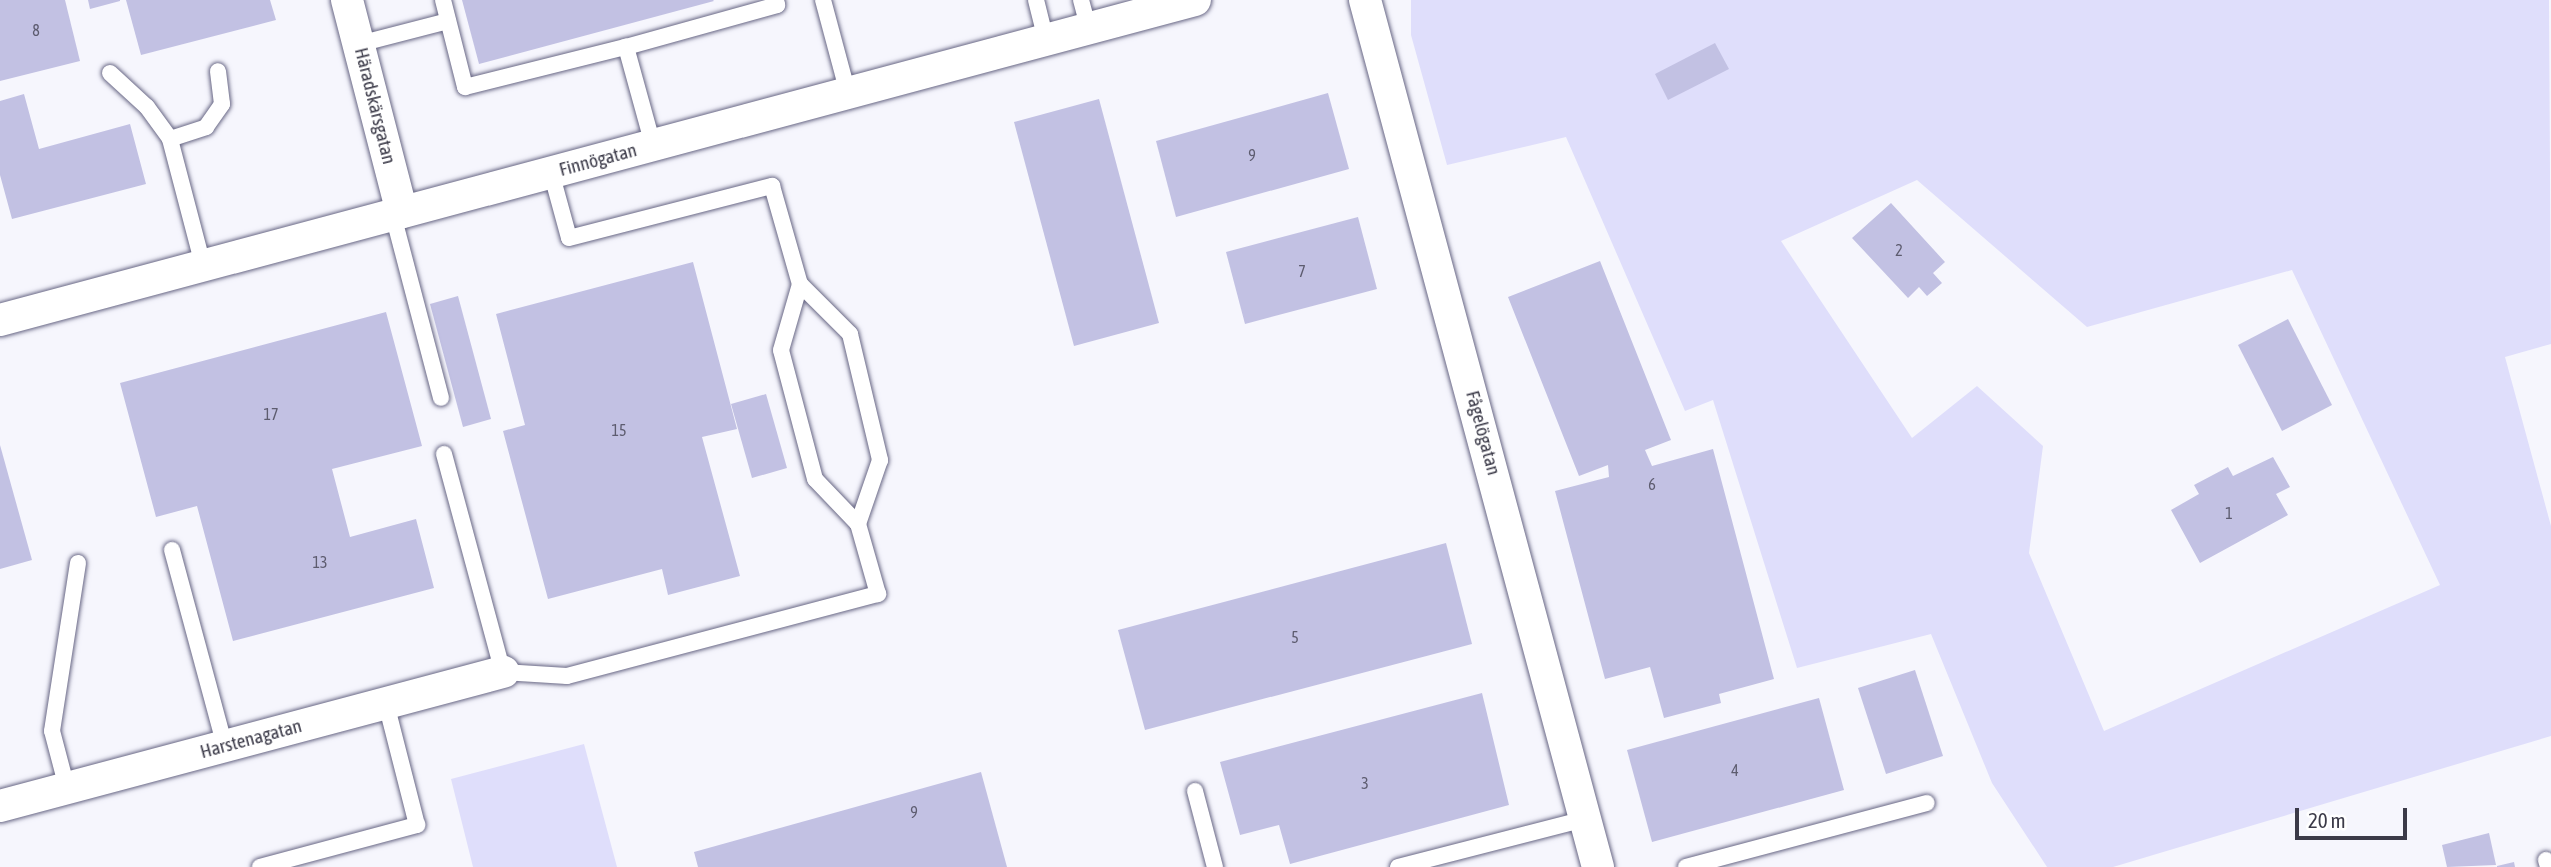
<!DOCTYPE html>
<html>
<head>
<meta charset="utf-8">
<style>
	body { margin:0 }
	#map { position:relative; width:2551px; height:867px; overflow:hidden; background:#f6f6fd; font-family:"Asap Condensed",sans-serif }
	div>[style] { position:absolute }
	.green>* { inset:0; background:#dfdefb }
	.building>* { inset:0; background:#c2c1e3 }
	.roads { filter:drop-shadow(0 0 2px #686785) drop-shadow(0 0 2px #686785) }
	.service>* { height:16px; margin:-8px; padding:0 8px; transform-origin:8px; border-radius:8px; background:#fff }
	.minor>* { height:32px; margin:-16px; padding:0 16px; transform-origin:16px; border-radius:16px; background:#fff }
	span { translate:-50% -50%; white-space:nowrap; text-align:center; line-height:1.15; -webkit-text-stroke:5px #fff; paint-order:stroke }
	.number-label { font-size:16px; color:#5d5c6f }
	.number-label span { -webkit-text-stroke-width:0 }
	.street-label { font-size:19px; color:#3b3a48 }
	.scale { position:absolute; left:2295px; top:808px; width:112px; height:32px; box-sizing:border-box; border:4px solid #3b3a48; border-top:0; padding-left:9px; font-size:21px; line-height:24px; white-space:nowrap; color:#3b3a48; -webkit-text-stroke:5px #fff; paint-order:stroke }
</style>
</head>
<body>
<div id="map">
	<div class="green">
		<div style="clip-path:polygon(evenodd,1411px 0,2549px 0,2551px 344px,2505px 357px,2551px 526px,2551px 736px,2113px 867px,2047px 867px,1992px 783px,1931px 634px,1797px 668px,1713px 400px,1685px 411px,1566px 137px,1447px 165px,1411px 35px,1411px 0,1917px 180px,2087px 327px,2292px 270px,2440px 585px,2104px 731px,2029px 553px,2043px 446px,1977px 386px,1912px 438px,1781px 241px,1917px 180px)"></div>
		<div style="clip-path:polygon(584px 744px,617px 867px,473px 867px,451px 779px)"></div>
	</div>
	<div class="building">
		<div style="clip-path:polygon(0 0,65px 0,80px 61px,0 81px)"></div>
		<div style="clip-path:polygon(88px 0,120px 0,120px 1px,90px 9px)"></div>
		<div style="clip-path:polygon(126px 0,270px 0,276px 20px,141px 55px)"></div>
		<div style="clip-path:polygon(462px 0,713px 0,714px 1px,479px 64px)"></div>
		<div style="clip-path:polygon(1715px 43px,1729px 69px,1668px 100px,1655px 74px)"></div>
		<div style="clip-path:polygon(1328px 93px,1349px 169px,1176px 217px,1156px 141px)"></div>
		<div style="clip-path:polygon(24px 94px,39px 149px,130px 124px,146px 184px,12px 219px,0 175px,0 101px)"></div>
		<div style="clip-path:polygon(1099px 99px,1159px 323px,1074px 346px,1014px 122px)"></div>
		<div style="clip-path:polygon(1891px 203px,1945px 262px,1933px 273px,1942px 283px,1927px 296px,1919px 287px,1908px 298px,1852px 238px)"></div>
		<div style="clip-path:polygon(1358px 217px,1377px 289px,1245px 324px,1226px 252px)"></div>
		<div style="clip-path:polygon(1600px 261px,1671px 440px,1645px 450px,1652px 466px,1713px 449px,1774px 679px,1719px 694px,1721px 703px,1664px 718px,1650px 667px,1605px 679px,1555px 491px,1609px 477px,1608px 465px,1579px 476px,1508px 297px)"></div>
		<div style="clip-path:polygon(693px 262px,737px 429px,702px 437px,740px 576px,668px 595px,662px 569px,548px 599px,503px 431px,525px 425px,496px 314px)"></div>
		<div style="clip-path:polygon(458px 296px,491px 419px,463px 427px,430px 304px)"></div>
		<div style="clip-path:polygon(386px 312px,422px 446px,332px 469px,350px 537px,416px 519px,434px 588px,233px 641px,197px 506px,156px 517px,120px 383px)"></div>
		<div style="clip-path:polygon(2288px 319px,2332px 405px,2282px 431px,2238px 345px)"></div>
		<div style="clip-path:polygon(766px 394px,787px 468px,752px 478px,731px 404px)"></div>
		<div style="clip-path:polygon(0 445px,32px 560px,0 569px)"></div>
		<div style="clip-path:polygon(2273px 457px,2290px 487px,2276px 494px,2288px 515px,2200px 563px,2171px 510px,2199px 494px,2194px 485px,2228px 467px,2233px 476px)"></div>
		<div style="clip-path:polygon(1446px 543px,1472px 644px,1145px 730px,1118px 630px)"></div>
		<div style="clip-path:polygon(1915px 670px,1943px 756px,1886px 774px,1858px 688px)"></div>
		<div style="clip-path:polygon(1482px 693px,1509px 805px,1290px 864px,1279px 825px,1240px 835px,1220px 762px)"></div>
		<div style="clip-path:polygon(1819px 698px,1844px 790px,1652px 842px,1627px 750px)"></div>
		<div style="clip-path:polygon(981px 772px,1007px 867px,698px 867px,694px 852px)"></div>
		<div style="clip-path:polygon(2489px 833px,2496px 865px,2447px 867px,2442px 845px)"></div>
		<div style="clip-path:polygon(2514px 862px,2515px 867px,2497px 867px,2497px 866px)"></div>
	</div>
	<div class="roads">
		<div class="service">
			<div style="left:443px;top:0;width:90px;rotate:75.8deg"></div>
			<div style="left:465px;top:87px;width:166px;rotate:-14deg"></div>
			<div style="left:823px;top:0;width:96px;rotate:75deg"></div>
			<div style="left:1036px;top:0;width:41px;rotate:76deg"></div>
			<div style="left:1081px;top:0;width:30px;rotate:75deg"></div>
			<div style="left:359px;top:44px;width:92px;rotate:-14.5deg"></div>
			<div style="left:110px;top:73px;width:50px;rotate:42.6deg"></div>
			<div style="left:147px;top:107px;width:39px;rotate:54deg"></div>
			<div style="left:653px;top:145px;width:102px;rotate:-105.4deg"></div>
			<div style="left:626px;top:47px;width:157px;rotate:-15.5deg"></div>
			<div style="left:777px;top:5px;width:5px;rotate:-101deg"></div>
			<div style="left:551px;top:172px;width:68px;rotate:74.7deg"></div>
			<div style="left:569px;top:238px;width:210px;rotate:-14.4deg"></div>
			<div style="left:772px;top:186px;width:102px;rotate:74.1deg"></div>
			<div style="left:800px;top:284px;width:71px;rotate:45deg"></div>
			<div style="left:850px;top:334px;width:130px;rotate:76.6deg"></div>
			<div style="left:880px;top:460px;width:68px;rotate:109deg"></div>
			<div style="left:858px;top:524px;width:62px;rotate:-133.7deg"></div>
			<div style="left:815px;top:479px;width:133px;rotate:-104.8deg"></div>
			<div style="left:781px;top:350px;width:69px;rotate:-73.9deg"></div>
			<div style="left:393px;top:215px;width:189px;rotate:75.3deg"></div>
			<div style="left:203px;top:265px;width:130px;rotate:-104.7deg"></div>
			<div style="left:170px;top:139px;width:38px;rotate:-18deg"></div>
			<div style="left:206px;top:127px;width:28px;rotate:-55deg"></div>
			<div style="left:222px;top:104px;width:33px;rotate:-97deg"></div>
			<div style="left:444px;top:454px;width:226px;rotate:74.9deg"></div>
			<div style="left:503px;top:672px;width:64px;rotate:3.6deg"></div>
			<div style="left:567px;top:676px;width:322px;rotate:-14.8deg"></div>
			<div style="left:878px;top:594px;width:73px;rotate:-105.9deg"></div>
			<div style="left:172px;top:550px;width:203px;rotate:74.9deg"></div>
			<div style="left:67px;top:788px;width:59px;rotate:-104.7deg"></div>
			<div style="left:52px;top:731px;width:170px;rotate:-81.2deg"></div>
			<div style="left:1195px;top:791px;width:79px;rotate:75.3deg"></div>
			<div style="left:2546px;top:860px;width:7px;rotate:74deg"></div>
			<div style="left:260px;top:867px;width:163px;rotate:-15deg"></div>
			<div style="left:417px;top:825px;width:126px;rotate:-104.3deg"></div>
			<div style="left:1398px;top:867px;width:193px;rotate:-14.4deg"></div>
			<div style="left:1686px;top:867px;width:249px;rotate:-14.9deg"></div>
		</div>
		<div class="minor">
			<div style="left:347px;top:0;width:219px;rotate:75.5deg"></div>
			<div style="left:1365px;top:0;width:898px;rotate:74.96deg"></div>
			<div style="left:0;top:320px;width:1237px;rotate:-14.99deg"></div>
			<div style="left:0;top:806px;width:521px;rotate:-14.92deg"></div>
		</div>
	</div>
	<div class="number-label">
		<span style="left:36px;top:30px">8</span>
		<span style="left:1252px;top:155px">9</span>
		<span style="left:1899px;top:250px">2</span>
		<span style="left:1302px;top:271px">7</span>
		<span style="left:271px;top:414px">17</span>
		<span style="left:619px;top:430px">15</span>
		<span style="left:1652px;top:484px">6</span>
		<span style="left:2229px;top:513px">1</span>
		<span style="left:320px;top:562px">13</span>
		<span style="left:1295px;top:637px">5</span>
		<span style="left:1735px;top:770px">4</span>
		<span style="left:1365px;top:783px">3</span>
		<span style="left:914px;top:812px">9</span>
	</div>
	<div class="street-label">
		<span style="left:375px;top:106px;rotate:76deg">Häradskärsgatan</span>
		<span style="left:598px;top:160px;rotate:-15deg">Finnögatan</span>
		<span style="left:1483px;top:433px;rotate:75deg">Fågelögatan</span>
		<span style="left:251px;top:739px;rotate:-15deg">Harstenagatan</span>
	</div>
	<div class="scale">20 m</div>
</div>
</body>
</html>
